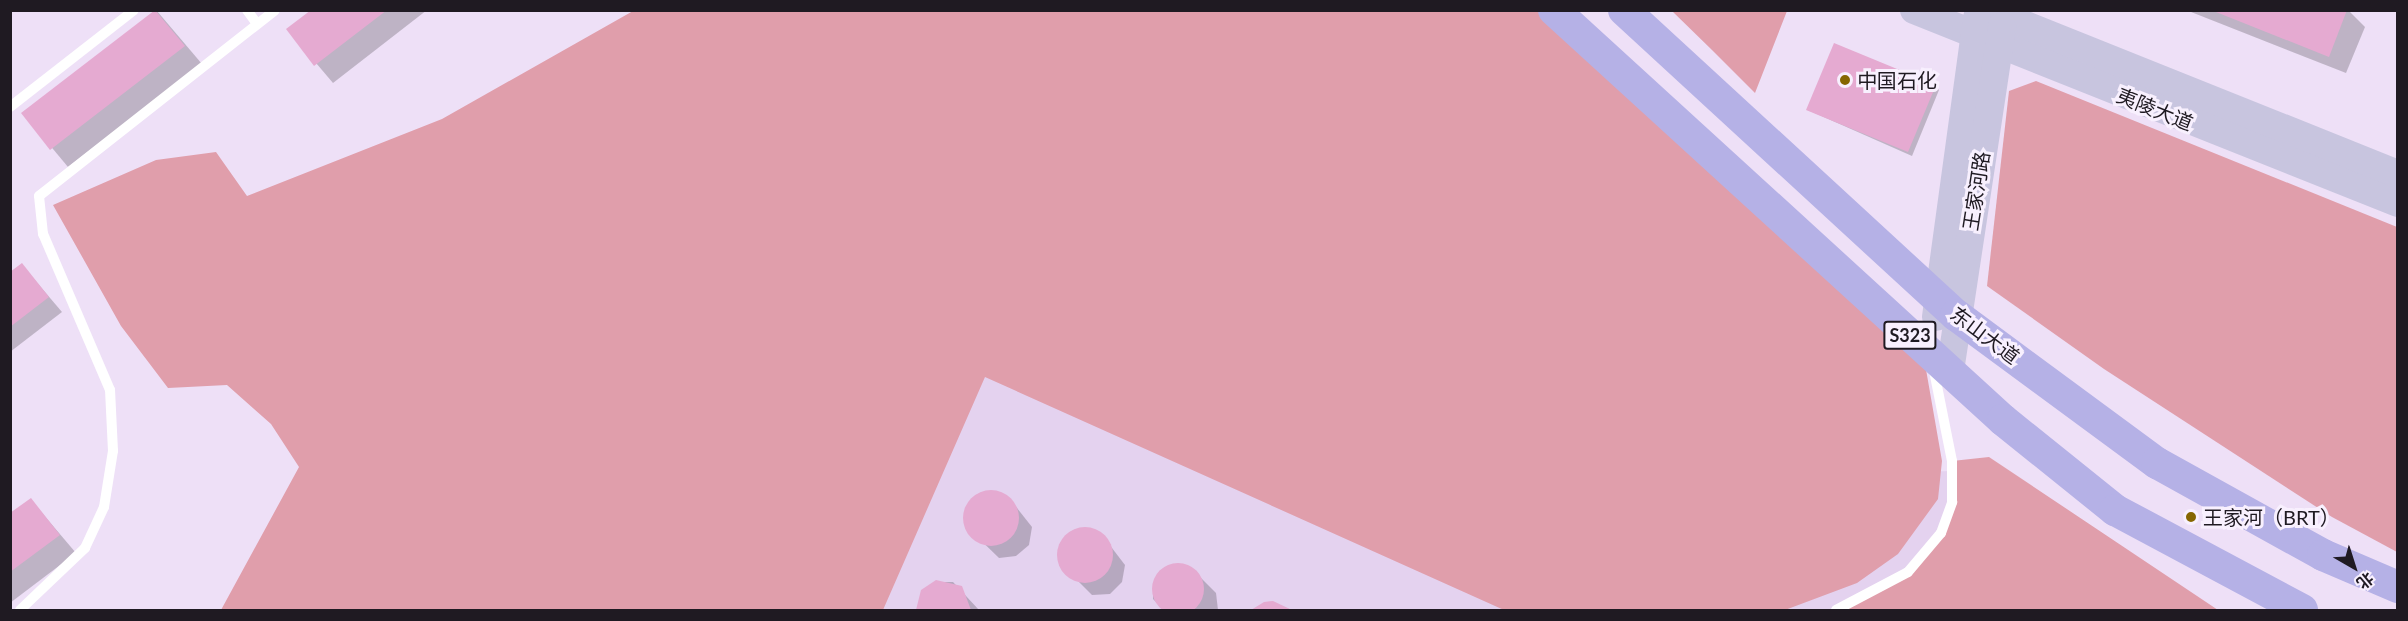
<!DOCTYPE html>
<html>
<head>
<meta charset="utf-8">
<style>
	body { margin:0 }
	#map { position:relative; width:2408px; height:621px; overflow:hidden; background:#eee0f7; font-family:Lato,"Noto Sans SC",sans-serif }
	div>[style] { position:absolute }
	.built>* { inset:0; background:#e4d2ef }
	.green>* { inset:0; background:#e09eab }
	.shadow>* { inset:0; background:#0003 }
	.building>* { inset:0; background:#e5aad1 }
	.round { border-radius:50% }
	.lane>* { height:10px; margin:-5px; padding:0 5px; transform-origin:5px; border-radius:5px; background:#fff }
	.secondary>* { height:28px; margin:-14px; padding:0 14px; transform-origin:14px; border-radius:14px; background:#c8c5df }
	.primary>* { height:32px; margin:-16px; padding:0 16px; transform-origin:16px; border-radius:16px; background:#b5b1e6 }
	.dots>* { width:16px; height:16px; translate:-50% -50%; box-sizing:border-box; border:3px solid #f8f0fe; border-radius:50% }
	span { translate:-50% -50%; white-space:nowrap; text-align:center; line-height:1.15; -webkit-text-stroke:6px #f8f0fe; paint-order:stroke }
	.shield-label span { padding:2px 4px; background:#f8f0fe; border:2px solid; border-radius:4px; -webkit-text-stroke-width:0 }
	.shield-label { font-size:18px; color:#1f1a22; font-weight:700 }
	.poi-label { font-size:20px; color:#1f1a22 }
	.left { translate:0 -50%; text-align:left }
	.street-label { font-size:20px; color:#1f1a22 }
	.frame { position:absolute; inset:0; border:12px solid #1f1a22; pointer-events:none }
	.north { position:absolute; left:2324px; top:537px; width:60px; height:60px; -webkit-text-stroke:4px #f8f0fe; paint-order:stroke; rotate:141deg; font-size:16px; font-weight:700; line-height:24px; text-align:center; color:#1f1a22 }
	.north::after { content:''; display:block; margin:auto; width:21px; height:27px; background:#1f1a22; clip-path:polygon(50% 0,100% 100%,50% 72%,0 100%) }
</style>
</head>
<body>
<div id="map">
	<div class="built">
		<div style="clip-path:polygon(840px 328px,1777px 477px,2007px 469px,1986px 610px,710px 610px)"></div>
	</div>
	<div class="green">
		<div style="clip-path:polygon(633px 11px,1541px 11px,1924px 358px,1942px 461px,1938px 499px,1898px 554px,1857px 583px,1785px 610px,1504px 610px,985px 377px,883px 610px,221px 610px,299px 467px,271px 424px,227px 385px,168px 388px,121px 326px,53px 205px,156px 160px,216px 152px,247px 196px,442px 119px)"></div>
		<div style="clip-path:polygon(1672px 11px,1787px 11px,1755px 93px,1712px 50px)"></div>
		<div style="clip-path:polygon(2036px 81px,2397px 227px,2397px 552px,2332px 517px,2104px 369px,1987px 286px,2009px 91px)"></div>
		<div style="clip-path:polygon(1989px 457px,2218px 610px,1836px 610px,1908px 572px,1941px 532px,1952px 502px,1952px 461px)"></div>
	</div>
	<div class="shadow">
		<div style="clip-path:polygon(313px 10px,427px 10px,333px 83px,288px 30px)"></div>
		<div style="clip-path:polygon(2186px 10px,2348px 10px,2365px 27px,2346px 73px)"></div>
		<div style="clip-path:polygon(157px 11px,202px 64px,68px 167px,23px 113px)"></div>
		<div style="clip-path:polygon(1935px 86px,1939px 90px,1912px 156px,1808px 110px)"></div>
		<div style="clip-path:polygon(22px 265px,62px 312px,10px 352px,10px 274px)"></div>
		<div style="clip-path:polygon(984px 492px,1009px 498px,1032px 527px,1029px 545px,1016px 556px,999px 558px,966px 526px,971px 501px)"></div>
		<div style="clip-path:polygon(31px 500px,76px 553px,10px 603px,10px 515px)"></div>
		<div style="clip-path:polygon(1078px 530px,1102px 535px,1125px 565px,1122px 582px,1110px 594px,1092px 595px,1060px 563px,1060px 547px)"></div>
		<div style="clip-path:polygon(1171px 566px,1188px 567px,1201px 578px,1216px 593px,1218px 610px,1164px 610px,1153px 599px,1153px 583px)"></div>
		<div style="clip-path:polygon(936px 582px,953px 582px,979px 610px,919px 610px,923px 591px)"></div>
		<div style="clip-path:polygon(1264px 603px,1289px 609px,1291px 610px,1254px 610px)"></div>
	</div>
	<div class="building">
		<div style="clip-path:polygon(155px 10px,185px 46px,50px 150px,21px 113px)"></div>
		<div style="clip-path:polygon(311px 10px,387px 10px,314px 66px,286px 29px)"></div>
		<div style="clip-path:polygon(2211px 10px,2347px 10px,2329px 57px)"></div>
		<div style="clip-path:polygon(1834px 43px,1936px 85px,1908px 152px,1806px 110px)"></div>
		<div style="clip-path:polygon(22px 263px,49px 297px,10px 327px,10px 272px)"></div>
		<div class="round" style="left:963px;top:490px;width:56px;height:56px"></div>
		<div style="clip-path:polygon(31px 498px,60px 535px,10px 572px,10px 513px)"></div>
		<div class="round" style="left:1057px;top:527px;width:56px;height:56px"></div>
		<div class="round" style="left:1152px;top:563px;width:52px;height:52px"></div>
		<div style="clip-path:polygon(936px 580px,962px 586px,971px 610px,916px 610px,921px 590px)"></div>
		<div style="clip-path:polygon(1273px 601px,1292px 610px,1251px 610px,1264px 602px)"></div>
	</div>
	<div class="lane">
		<div style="left:247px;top:10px;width:17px;rotate:54deg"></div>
		<div style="left:10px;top:107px;width:157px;rotate:-38deg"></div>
		<div style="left:20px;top:610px;width:90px;rotate:-43.6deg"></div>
		<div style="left:85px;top:548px;width:45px;rotate:-65.1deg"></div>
		<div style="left:104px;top:507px;width:57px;rotate:-80.9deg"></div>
		<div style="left:113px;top:451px;width:61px;rotate:-92.8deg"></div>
		<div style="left:110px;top:390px;width:170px;rotate:-113.2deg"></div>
		<div style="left:43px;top:234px;width:38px;rotate:-96deg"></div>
		<div style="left:39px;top:196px;width:300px;rotate:-38.2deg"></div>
		<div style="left:1836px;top:610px;width:81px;rotate:-27.8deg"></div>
		<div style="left:1908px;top:572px;width:51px;rotate:-49.8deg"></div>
		<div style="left:1941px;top:533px;width:33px;rotate:-70deg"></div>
		<div style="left:1952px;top:502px;width:41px;rotate:-90deg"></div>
		<div style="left:1952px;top:461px;width:97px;rotate:-101.3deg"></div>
	</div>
	<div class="secondary">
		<div style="left:1914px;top:10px;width:521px;rotate:21.74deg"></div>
		<div style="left:1988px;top:10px;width:442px;rotate:21.8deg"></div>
		<div style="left:1936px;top:317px;width:302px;rotate:-82.2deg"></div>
		<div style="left:1950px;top:371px;width:349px;rotate:-81.4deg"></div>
	</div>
	<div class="primary">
		<div style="left:1554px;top:10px;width:608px;rotate:42.4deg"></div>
		<div style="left:2003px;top:420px;width:144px;rotate:38.8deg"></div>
		<div style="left:2115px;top:510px;width:212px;rotate:28.1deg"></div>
		<div style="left:1624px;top:10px;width:451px;rotate:42.6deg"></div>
		<div style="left:1956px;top:315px;width:250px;rotate:36.4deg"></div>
		<div style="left:2157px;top:463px;width:190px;rotate:29deg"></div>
		<div style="left:2323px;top:555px;width:82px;rotate:23.1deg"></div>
	</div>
	<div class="dots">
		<div style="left:1845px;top:80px;background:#866601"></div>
		<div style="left:2191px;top:517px;background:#866601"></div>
	</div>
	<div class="shield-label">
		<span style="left:1910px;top:335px">S323</span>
	</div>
	<div class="poi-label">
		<span class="left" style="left:1857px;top:80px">中国石化</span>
		<span class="left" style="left:2203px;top:517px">王家河（BRT）</span>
	</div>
	<div class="street-label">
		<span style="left:2155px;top:109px;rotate:22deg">夷陵大道</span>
		<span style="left:1976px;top:191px;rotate:-81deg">王家河路</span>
		<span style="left:1985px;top:335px;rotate:37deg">东山大道</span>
	</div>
	<div class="frame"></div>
	<div class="north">北</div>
</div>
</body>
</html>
